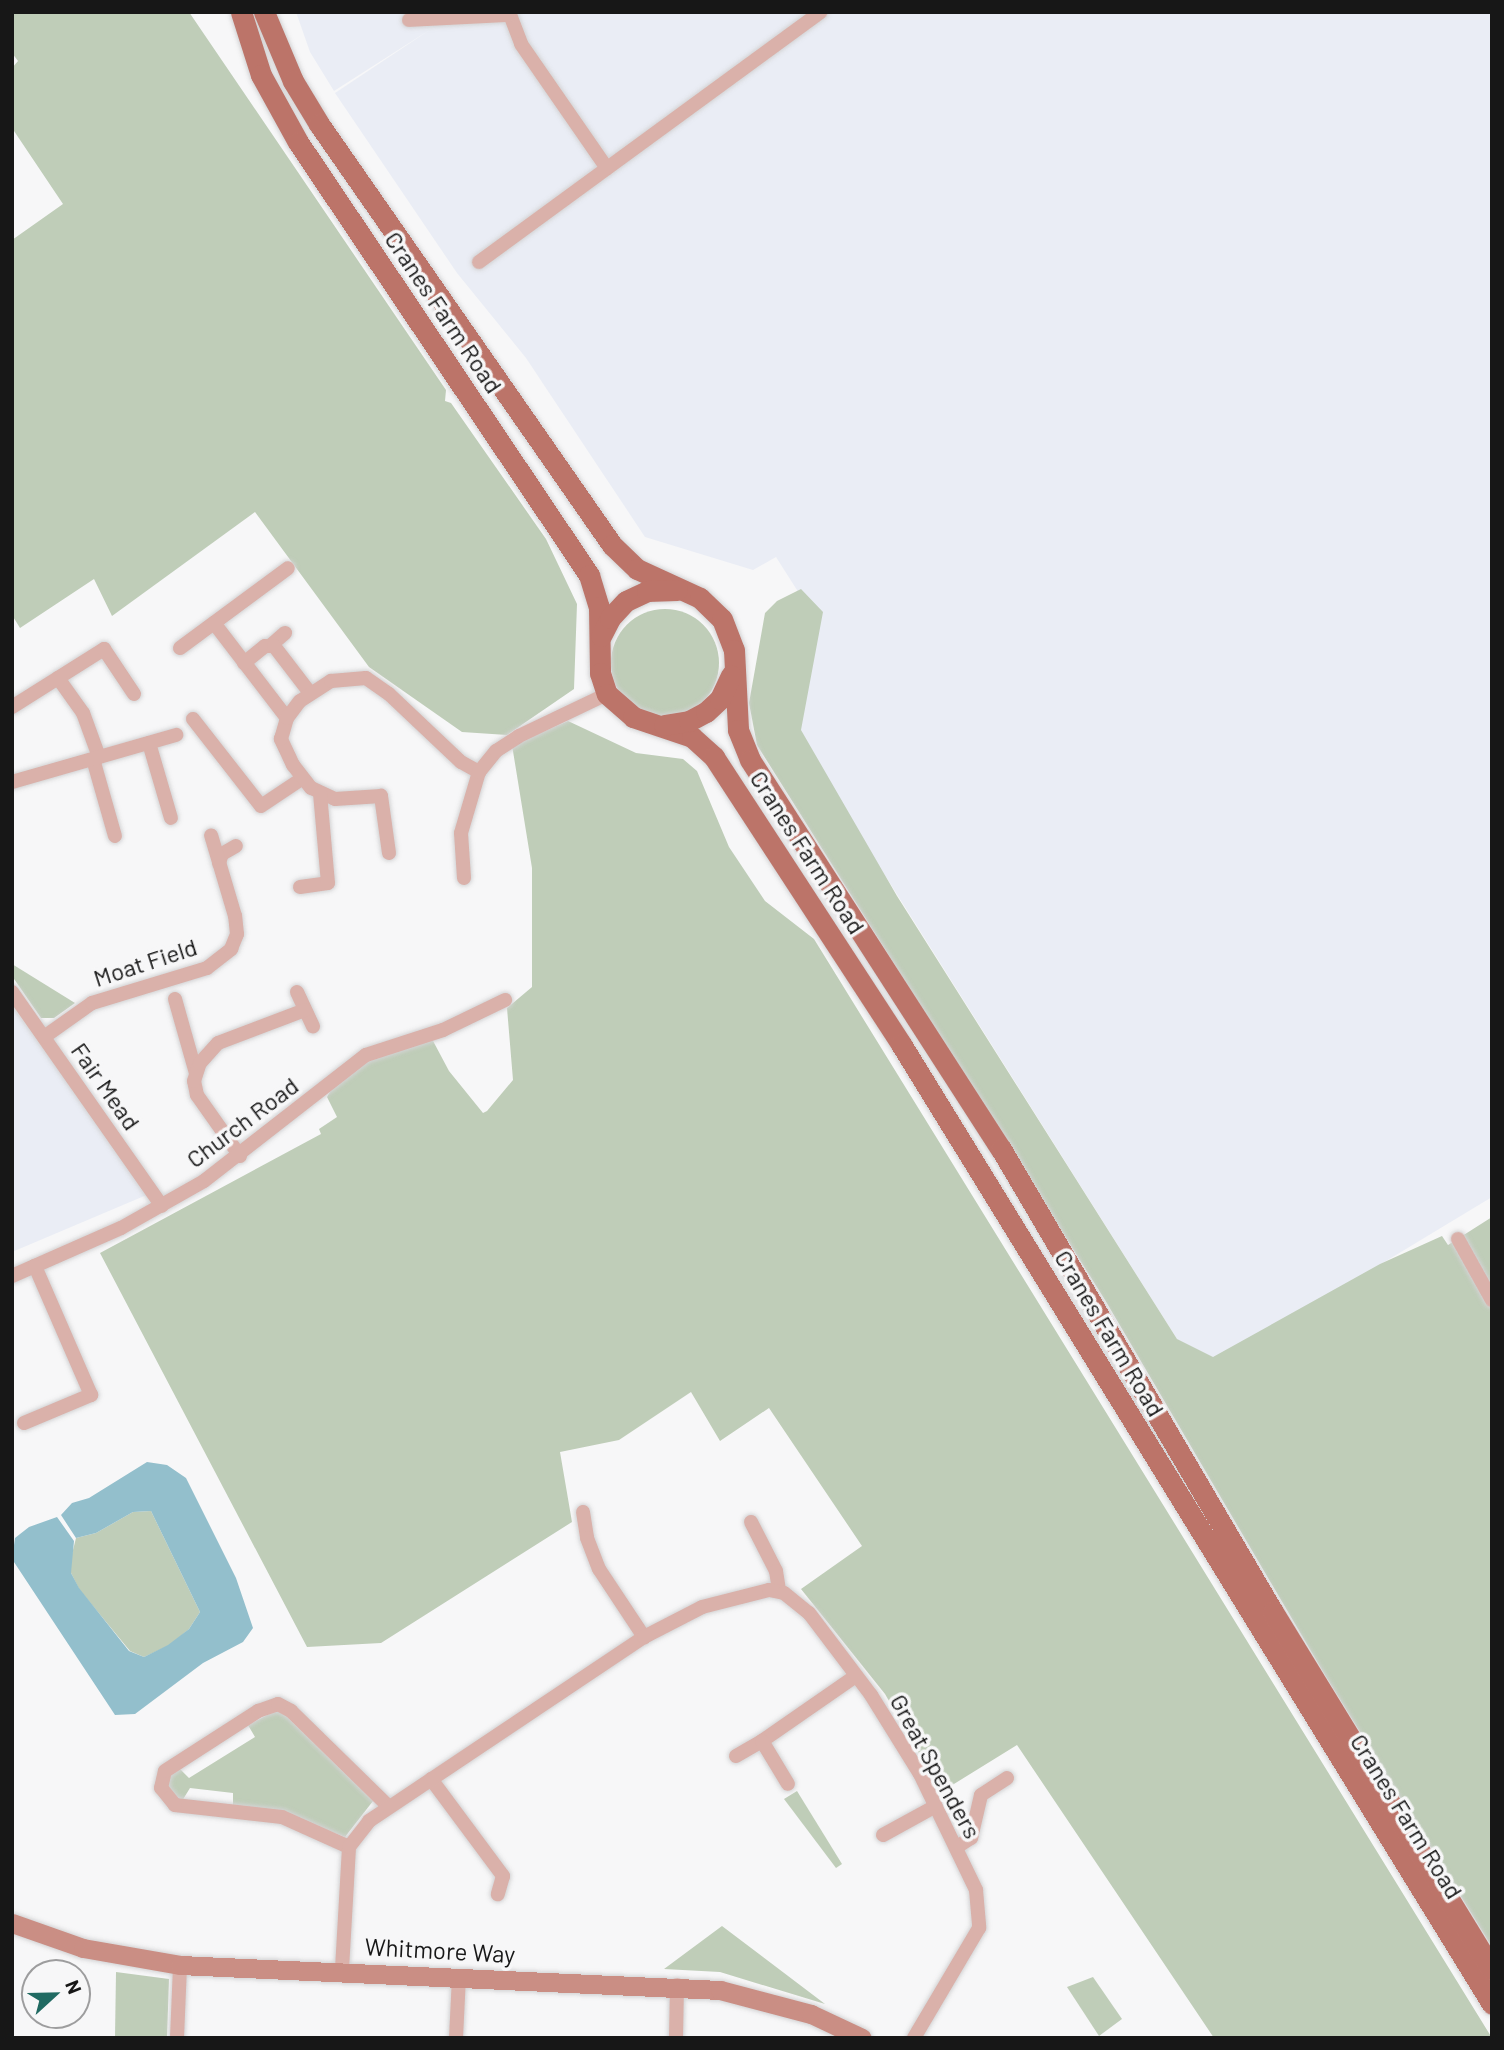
<!DOCTYPE html>
<html>
<head>
<meta charset="utf-8">
<style>
	body { margin:0 }
	#map { position:relative; width:1504px; height:2050px; overflow:hidden; background:#f7f7f8; font-family:Barlow,sans-serif }
	div>[style] { position:absolute }
	.built>* { inset:0; background:#eaedf5 }
	.green>* { inset:0; background:#bfcdb8 }
	.round { border-radius:50% }
	.water>* { inset:0; background:#93bfcc }
	.roads { filter:drop-shadow(0 0 2px #d3d3d4) drop-shadow(0 0 2px #d3d3d4) }
	.street>* { height:14px; margin:-7px; padding:0 7px; transform-origin:7px; border-radius:7px; background:#dab1aa }
	.secondary>* { height:19px; margin:-9.5px; padding:0 9.5px; transform-origin:9.5px; border-radius:9.5px; background:#ca8e84 }
	.primary>* { height:21px; margin:-10.5px; padding:0 10.5px; transform-origin:10.5px; border-radius:10.5px; background:#bc7469 }
	span { translate:-50% -50%; white-space:nowrap; text-align:center; line-height:1.15; -webkit-text-stroke:7px #f7f7f8; paint-order:stroke }
	.street-label { font-size:24px; color:#171717 }
	.frame { position:absolute; inset:0; border:14px solid #171717; pointer-events:none }
	.north { position:absolute; left:21px; top:1959px; width:70px; height:70px; box-sizing:border-box; background:#f7f7f8; border:2px solid #9d9d9e; border-radius:50%; rotate:68deg; font-size:19px; font-weight:700; line-height:28px; text-align:center; color:#171717 }
	.north::after { content:''; display:block; margin:auto; width:24px; height:32px; background:#206a62; clip-path:polygon(50% 0,100% 100%,50% 72%,0 100%) }
</style>
</head>
<body>
<div id="map">
	<div class="built">
		<div style="clip-path:polygon(296px 12px,1492px 12px,1492px 1197px,1199px 1374px,791px 726px,816px 620px,776px 557px,753px 570px,645px 537px,526px 358px,457px 273px,335px 93px,431px 29px,334px 91px,310px 52px)"></div>
		<div style="clip-path:polygon(12px 1006px,149px 1194px,12px 1252px)"></div>
	</div>
	<div class="green">
		<div style="clip-path:polygon(12px 12px,189px 12px,446px 390px,445px 401px,451px 403px,546px 539px,577px 604px,574px 689px,507px 735px,462px 732px,369px 667px,255px 512px,112px 616px,94px 579px,20px 628px,12px 615px,12px 240px,63px 204px,12px 128px,12px 68px,18px 61px,12px 53px)"></div>
		<div style="clip-path:polygon(801px 589px,823px 612px,801px 730px,897px 896px,1177px 1339px,1213px 1357px,1380px 1264px,1442px 1236px,1448px 1245px,1492px 1217px,1492px 1947px,1325px 1675px,1105px 1300px,757px 745px,749px 703px,765px 613px,777px 601px)"></div>
		<div class="round" style="left:611px;top:609px;width:108px;height:108px"></div>
		<div style="clip-path:polygon(568px 721px,636px 753px,683px 759px,697px 771px,729px 847px,765px 901px,814px 939px,1492px 2038px,1214px 2038px,1017px 1745px,941px 1792px,885px 1694px,801px 1589px,862px 1546px,769px 1408px,720px 1441px,691px 1392px,619px 1440px,560px 1452px,572px 1522px,381px 1643px,307px 1647px,100px 1253px,321px 1134px,319px 1129px,337px 1117px,327px 1097px,332px 1088px,361px 1064px,432px 1039px,449px 1071px,483px 1113px,487px 1111px,513px 1080px,507px 1008px,532px 987px,532px 868px,512px 745px)"></div>
		<div style="clip-path:polygon(12px 964px,75px 1003px,54px 1018px,41px 1018px,12px 976px)"></div>
		<div style="clip-path:polygon(151px 1511px,200px 1612px,189px 1629px,170px 1645px,144px 1657px,130px 1651px,79px 1589px,71px 1573px,71px 1558px,76px 1538px,96px 1533px,133px 1512px)"></div>
		<div style="clip-path:polygon(275px 1711px,282px 1712px,373px 1801px,345px 1837px,281px 1812px,233px 1806px,233px 1793px,190px 1788px,182px 1801px,166px 1788px,168px 1775px,180px 1769px,189px 1778px,255px 1737px,248px 1725px)"></div>
		<div style="clip-path:polygon(797px 1791px,842px 1864px,836px 1868px,784px 1799px)"></div>
		<div style="clip-path:polygon(722px 1926px,825px 2004px,720px 1972px,664px 1969px)"></div>
		<div style="clip-path:polygon(116px 1972px,169px 1979px,167px 2038px,115px 2038px)"></div>
		<div style="clip-path:polygon(1093px 1977px,1122px 2019px,1099px 2036px,1067px 1987px)"></div>
	</div>
	<div class="water">
		<div style="clip-path:polygon(147px 1462px,167px 1465px,186px 1478px,236px 1578px,253px 1628px,243px 1642px,203px 1663px,135px 1714px,115px 1715px,12px 1559px,15px 1538px,29px 1527px,57px 1517px,74px 1541px,71px 1573px,79px 1588px,129px 1651px,144px 1657px,168px 1645px,189px 1629px,200px 1612px,151px 1511px,133px 1512px,96px 1533px,76px 1538px,61px 1515px,72px 1503px,89px 1498px)"></div>
	</div>
	<div class="roads">
		<div class="street">
			<div style="left:509px;top:12px;width:34px;rotate:69deg"></div>
			<div style="left:521px;top:44px;width:151px;rotate:55.3deg"></div>
			<div style="left:409px;top:20px;width:100px;rotate:-2.9deg"></div>
			<div style="left:479px;top:262px;width:423px;rotate:-36.2deg"></div>
			<div style="left:214px;top:623px;width:120px;rotate:52.5deg"></div>
			<div style="left:270px;top:646px;width:20px;rotate:-41deg"></div>
			<div style="left:180px;top:648px;width:134px;rotate:-36.5deg"></div>
			<div style="left:244px;top:663px;width:27px;rotate:-39deg"></div>
			<div style="left:265px;top:646px;width:9px"></div>
			<div style="left:274px;top:646px;width:59px;rotate:52.5deg"></div>
			<div style="left:58px;top:678px;width:43px;rotate:54.5deg"></div>
			<div style="left:83px;top:713px;width:47px;rotate:70deg"></div>
			<div style="left:12px;top:707px;width:109px;rotate:-32.2deg"></div>
			<div style="left:104px;top:649px;width:54px;rotate:56.3deg"></div>
			<div style="left:193px;top:719px;width:110px;rotate:52deg"></div>
			<div style="left:261px;top:806px;width:50px;rotate:-33.7deg"></div>
			<div style="left:149px;top:743px;width:78px;rotate:73.7deg"></div>
			<div style="left:93px;top:759px;width:80px;rotate:74.1deg"></div>
			<div style="left:12px;top:782px;width:171px;rotate:-16deg"></div>
			<div style="left:389px;top:853px;width:58px;rotate:-98deg"></div>
			<div style="left:381px;top:796px;width:46px;rotate:176.3deg"></div>
			<div style="left:335px;top:799px;width:26px;rotate:-155deg"></div>
			<div style="left:311px;top:788px;width:29px;rotate:-128deg"></div>
			<div style="left:293px;top:765px;width:29px;rotate:-115deg"></div>
			<div style="left:281px;top:739px;width:22px;rotate:-74deg"></div>
			<div style="left:287px;top:718px;width:21px;rotate:-53deg"></div>
			<div style="left:300px;top:701px;width:37px;rotate:-33deg"></div>
			<div style="left:331px;top:681px;width:35px;rotate:-5deg"></div>
			<div style="left:366px;top:678px;width:28px;rotate:35deg"></div>
			<div style="left:389px;top:694px;width:99px;rotate:43.4deg"></div>
			<div style="left:461px;top:762px;width:21px;rotate:29deg"></div>
			<div style="left:219px;top:863px;width:9px;rotate:-72deg"></div>
			<div style="left:222px;top:854px;width:16px;rotate:-30deg"></div>
			<div style="left:464px;top:878px;width:45px;rotate:-93.8deg"></div>
			<div style="left:461px;top:833px;width:64px;rotate:-73.6deg"></div>
			<div style="left:479px;top:772px;width:27px;rotate:-51deg"></div>
			<div style="left:496px;top:751px;width:27px;rotate:-33deg"></div>
			<div style="left:519px;top:736px;width:98px;rotate:-25.5deg"></div>
			<div style="left:300px;top:887px;width:28px;rotate:-8deg"></div>
			<div style="left:328px;top:883px;width:90px;rotate:-95.1deg"></div>
			<div style="left:12px;top:992px;width:261px;rotate:55deg"></div>
			<div style="left:297px;top:992px;width:38px;rotate:65deg"></div>
			<div style="left:175px;top:999px;width:77px;rotate:74.2deg"></div>
			<div style="left:44px;top:1037px;width:59px;rotate:-35.3deg"></div>
			<div style="left:92px;top:1003px;width:120px;rotate:-16.9deg"></div>
			<div style="left:207px;top:968px;width:31px;rotate:-38deg"></div>
			<div style="left:231px;top:949px;width:16px;rotate:-68deg"></div>
			<div style="left:237px;top:934px;width:18px;rotate:-96deg"></div>
			<div style="left:235px;top:916px;width:84px;rotate:-106.5deg"></div>
			<div style="left:240px;top:1156px;width:75px;rotate:-125.2deg"></div>
			<div style="left:197px;top:1095px;width:14px;rotate:-102deg"></div>
			<div style="left:194px;top:1081px;width:19px;rotate:-72deg"></div>
			<div style="left:200px;top:1063px;width:27px;rotate:-48deg"></div>
			<div style="left:218px;top:1043px;width:93px;rotate:-20.8deg"></div>
			<div style="left:1458px;top:1239px;width:70px;rotate:60.9deg"></div>
			<div style="left:12px;top:1276px;width:119px;rotate:-23.8deg"></div>
			<div style="left:121px;top:1228px;width:95px;rotate:-29.5deg"></div>
			<div style="left:204px;top:1181px;width:205px;rotate:-37.9deg"></div>
			<div style="left:366px;top:1055px;width:81px;rotate:-18deg"></div>
			<div style="left:443px;top:1030px;width:69px;rotate:-25.8deg"></div>
			<div style="left:24px;top:1423px;width:73px;rotate:-22.7deg"></div>
			<div style="left:91px;top:1395px;width:141px;rotate:-113.5deg"></div>
			<div style="left:583px;top:1512px;width:26px;rotate:81deg"></div>
			<div style="left:587px;top:1538px;width:33px;rotate:69deg"></div>
			<div style="left:599px;top:1569px;width:82px;rotate:56.5deg"></div>
			<div style="left:751px;top:1522px;width:55px;rotate:63deg"></div>
			<div style="left:776px;top:1571px;width:20px;rotate:81deg"></div>
			<div style="left:762px;top:1741px;width:114px;rotate:-34.7deg"></div>
			<div style="left:736px;top:1756px;width:30px;rotate:-30deg"></div>
			<div style="left:762px;top:1741px;width:50px;rotate:58.8deg"></div>
			<div style="left:431px;top:1779px;width:121px;rotate:53.4deg"></div>
			<div style="left:503px;top:1876px;width:19px;rotate:106deg"></div>
			<div style="left:883px;top:1835px;width:60px;rotate:-28.7deg"></div>
			<div style="left:349px;top:1847px;width:73px;rotate:-155.9deg"></div>
			<div style="left:282px;top:1817px;width:108px;rotate:-173.6deg"></div>
			<div style="left:175px;top:1805px;width:22px;rotate:-129deg"></div>
			<div style="left:161px;top:1788px;width:17px;rotate:-77deg"></div>
			<div style="left:165px;top:1771px;width:111px;rotate:-32.8deg"></div>
			<div style="left:258px;top:1711px;width:21px;rotate:-19deg"></div>
			<div style="left:278px;top:1704px;width:15px;rotate:28deg"></div>
			<div style="left:291px;top:1711px;width:137px;rotate:44.4deg"></div>
			<div style="left:957px;top:1847px;width:17px;rotate:-33deg"></div>
			<div style="left:971px;top:1838px;width:44px;rotate:-76.9deg"></div>
			<div style="left:981px;top:1795px;width:31px;rotate:-33deg"></div>
			<div style="left:342px;top:1969px;width:122px;rotate:-86.7deg"></div>
			<div style="left:349px;top:1847px;width:33px;rotate:-52deg"></div>
			<div style="left:369px;top:1821px;width:331px;rotate:-33.8deg"></div>
			<div style="left:644px;top:1637px;width:65px;rotate:-27.3deg"></div>
			<div style="left:702px;top:1607px;width:69px;rotate:-14.2deg"></div>
			<div style="left:769px;top:1590px;width:15px;rotate:11deg"></div>
			<div style="left:784px;top:1593px;width:32px;rotate:39deg"></div>
			<div style="left:809px;top:1613px;width:103px;rotate:52.9deg"></div>
			<div style="left:871px;top:1695px;width:93px;rotate:58.2deg"></div>
			<div style="left:920px;top:1774px;width:129px;rotate:64.2deg"></div>
			<div style="left:976px;top:1890px;width:38px;rotate:85deg"></div>
			<div style="left:979px;top:1928px;width:128px;rotate:120.6deg"></div>
			<div style="left:177px;top:2038px;width:73px;rotate:-87.6deg"></div>
			<div style="left:456px;top:2038px;width:62px;rotate:-87.2deg"></div>
			<div style="left:676px;top:2038px;width:53px;rotate:-88.9deg"></div>
		</div>
		<div class="secondary">
			<div style="left:12px;top:1923px;width:75px;rotate:19.4deg"></div>
			<div style="left:83px;top:1948px;width:98px;rotate:9.9deg"></div>
			<div style="left:180px;top:1965px;width:541px;rotate:2.65deg"></div>
			<div style="left:720px;top:1990px;width:94px;rotate:14.8deg"></div>
			<div style="left:811px;top:2014px;width:56px;rotate:25.2deg"></div>
		</div>
		<div class="primary">
			<div style="left:241px;top:12px;width:66px;rotate:72.4deg"></div>
			<div style="left:261px;top:75px;width:77px;rotate:61.1deg"></div>
			<div style="left:298px;top:142px;width:522px;rotate:56.1deg"></div>
			<div style="left:589px;top:575px;width:34px;rotate:73deg"></div>
			<div style="left:599px;top:607px;width:66px;rotate:89.1deg"></div>
			<div style="left:600px;top:673px;width:22px;rotate:72deg"></div>
			<div style="left:607px;top:694px;width:35px;rotate:41deg"></div>
			<div style="left:633px;top:717px;width:62px;rotate:18.7deg"></div>
			<div style="left:692px;top:737px;width:30px;rotate:42deg"></div>
			<div style="left:714px;top:757px;width:343px;rotate:56.9deg"></div>
			<div style="left:901px;top:1044px;width:1127px;rotate:58.38deg"></div>
			<div style="left:264px;top:12px;width:75px;rotate:67.2deg"></div>
			<div style="left:293px;top:81px;width:50px;rotate:58.8deg"></div>
			<div style="left:319px;top:124px;width:513px;rotate:55.16deg"></div>
			<div style="left:612px;top:545px;width:35px;rotate:44deg"></div>
			<div style="left:637px;top:569px;width:69px;rotate:24.7deg"></div>
			<div style="left:700px;top:598px;width:30px;rotate:44deg"></div>
			<div style="left:722px;top:619px;width:33px;rotate:69deg"></div>
			<div style="left:734px;top:650px;width:80px;rotate:87.1deg"></div>
			<div style="left:738px;top:730px;width:32px;rotate:68deg"></div>
			<div style="left:750px;top:760px;width:463px;rotate:57.2deg"></div>
			<div style="left:1001px;top:1149px;width:537px;rotate:59.57deg"></div>
			<div style="left:1273px;top:1612px;width:420px;rotate:58.5deg"></div>
			<div style="left:601px;top:636px;width:20px;rotate:-63deg"></div>
			<div style="left:610px;top:618px;width:23px;rotate:-47deg"></div>
			<div style="left:626px;top:601px;width:23px;rotate:-25deg"></div>
			<div style="left:647px;top:591px;width:30px;rotate:-2deg"></div>
			<div style="left:664px;top:725px;width:25px;rotate:-9deg"></div>
			<div style="left:689px;top:721px;width:19px;rotate:-28deg"></div>
			<div style="left:706px;top:712px;width:19px;rotate:-43deg"></div>
			<div style="left:720px;top:699px;width:26px;rotate:-65deg"></div>
		</div>
	</div>
	<div class="street-label">
		<span style="left:444px;top:312px;rotate:56deg">Cranes Farm Road</span>
		<span style="left:808px;top:852px;rotate:57deg">Cranes Farm Road</span>
		<span style="left:145px;top:962px;rotate:-18deg">Moat Field</span>
		<span style="left:106px;top:1086px;rotate:55deg">Fair Mead</span>
		<span style="left:242px;top:1122px;rotate:-37deg">Church Road</span>
		<span style="left:1110px;top:1333px;rotate:59deg">Cranes Farm Road</span>
		<span style="left:936px;top:1766px;rotate:61deg">Great Spenders</span>
		<span style="left:1407px;top:1816px;rotate:58deg">Cranes Farm Road</span>
		<span style="left:440px;top:1950px;rotate:3deg">Whitmore Way</span>
	</div>
	<div class="frame"></div>
	<div class="north">N</div>
</div>
</body>
</html>
